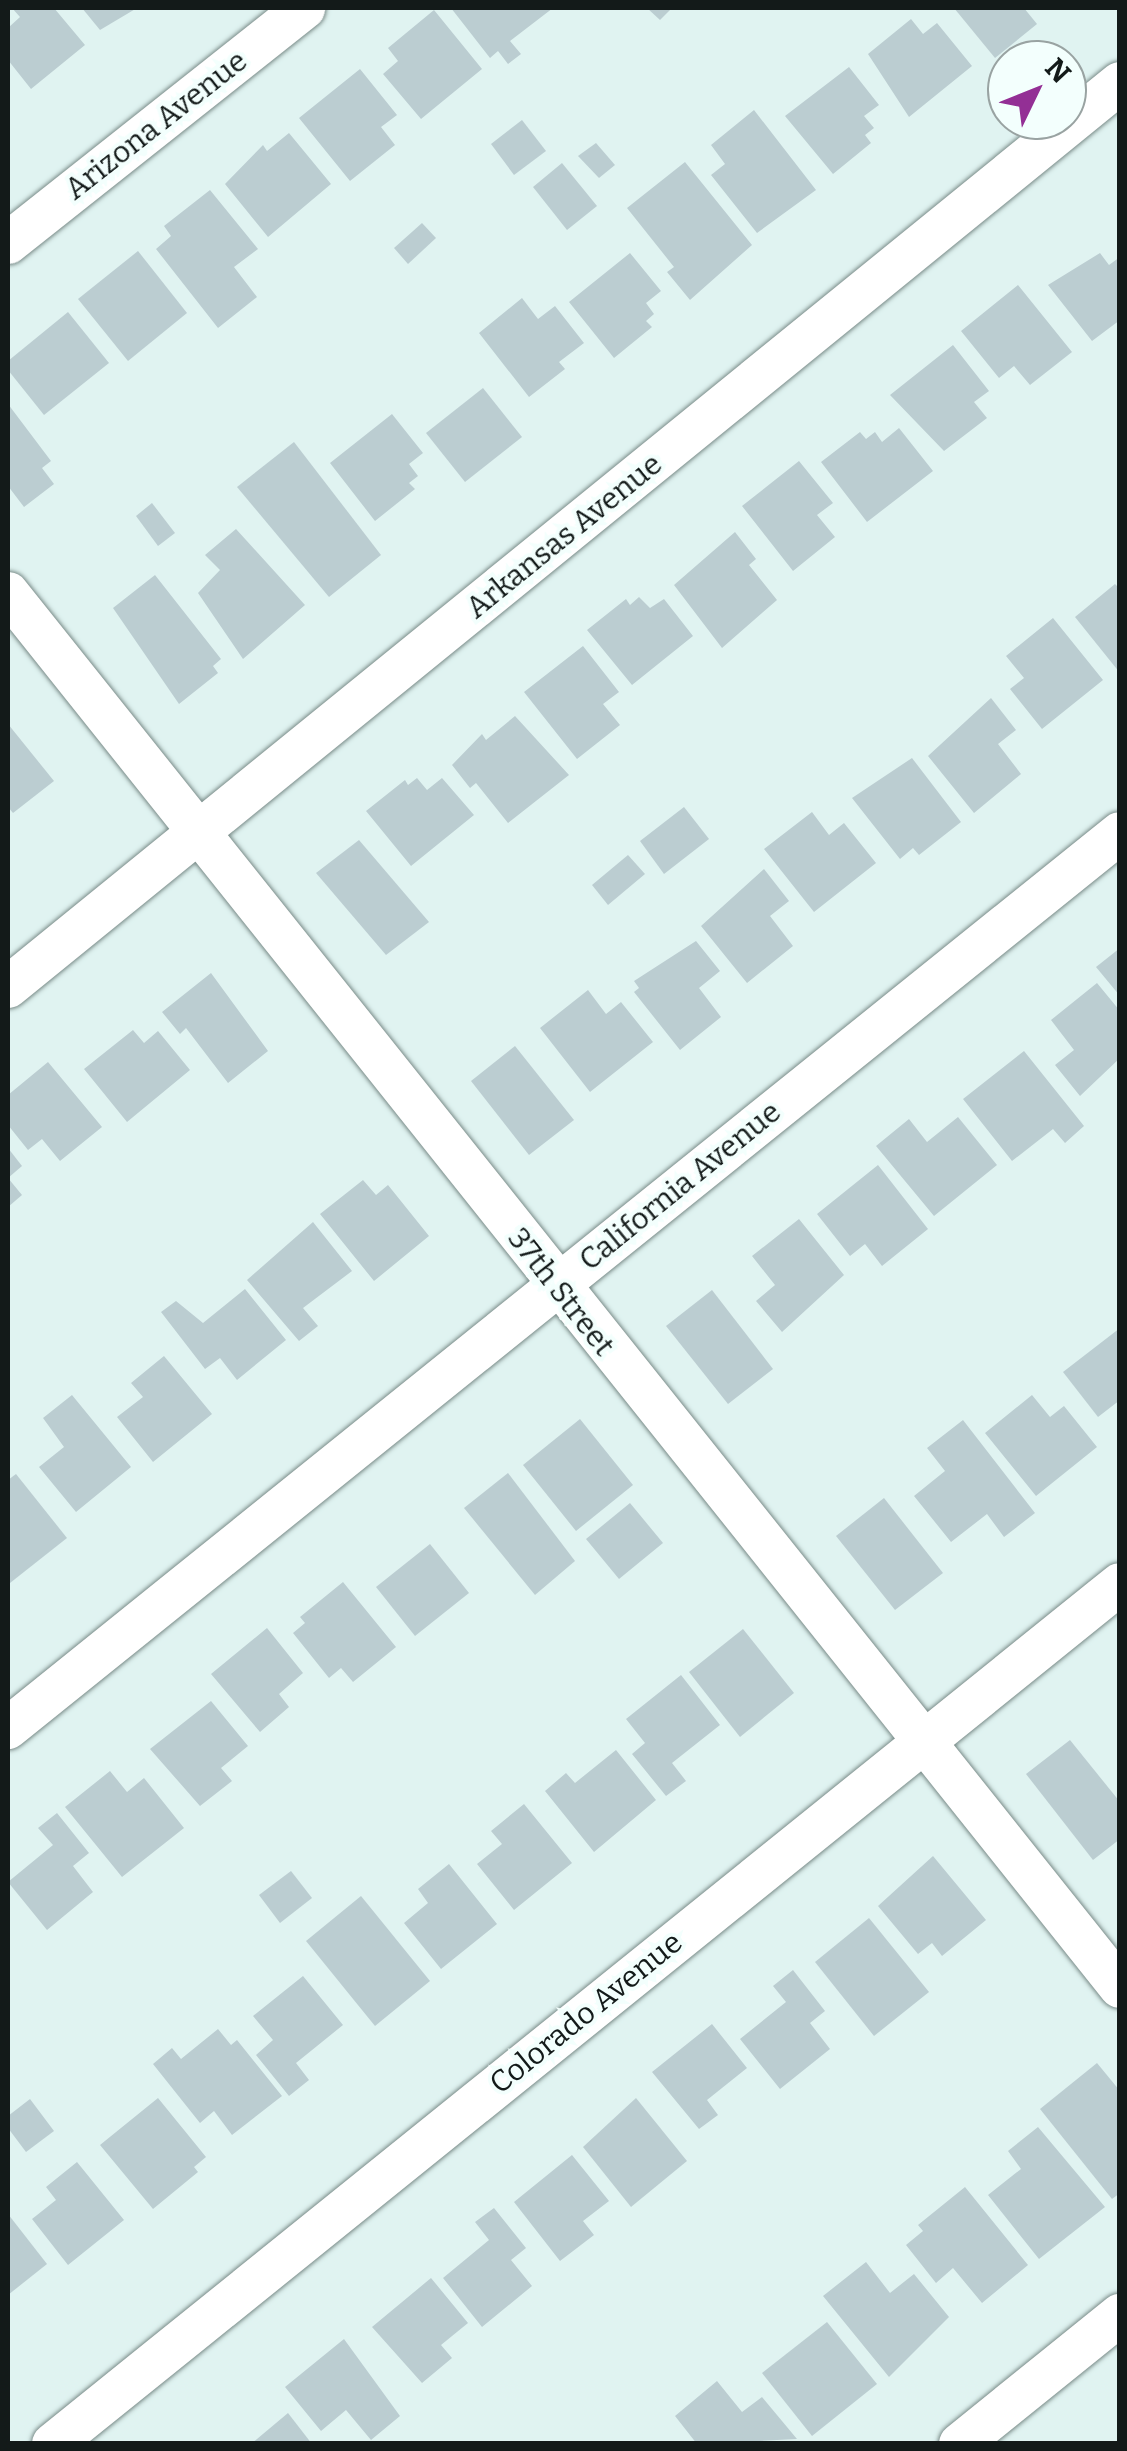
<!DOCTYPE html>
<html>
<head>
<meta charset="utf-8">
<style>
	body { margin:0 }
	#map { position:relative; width:1127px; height:2451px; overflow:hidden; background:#e0f3f1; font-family:Bitter,serif }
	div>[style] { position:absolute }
	.building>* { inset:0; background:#bbcdd1 }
	.roads { filter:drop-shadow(0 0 2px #798b88) drop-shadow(0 0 2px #798b88) }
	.street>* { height:42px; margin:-21px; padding:0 21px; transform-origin:21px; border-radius:21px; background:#fff }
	span { translate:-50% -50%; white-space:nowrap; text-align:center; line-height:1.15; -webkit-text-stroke:8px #f3fffd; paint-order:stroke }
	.street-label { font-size:30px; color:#131a19 }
	.frame { position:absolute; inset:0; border:10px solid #131a19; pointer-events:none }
	.north { position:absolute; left:987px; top:40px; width:100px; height:100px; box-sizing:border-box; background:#f3fffd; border:2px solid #99a3a2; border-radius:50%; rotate:47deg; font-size:28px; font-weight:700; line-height:40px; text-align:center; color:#131a19 }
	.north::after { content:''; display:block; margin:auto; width:35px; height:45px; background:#932f95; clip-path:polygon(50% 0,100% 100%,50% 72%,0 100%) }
</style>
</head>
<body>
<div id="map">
	<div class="building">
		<div style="clip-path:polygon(12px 8px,54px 8px,85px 45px,31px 89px,8px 60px,8px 28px,20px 17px)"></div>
		<div style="clip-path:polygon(82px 8px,137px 8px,100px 30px)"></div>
		<div style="clip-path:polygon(451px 8px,553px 8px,510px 41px,521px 54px,508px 64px,498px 51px,490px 58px)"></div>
		<div style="clip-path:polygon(647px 8px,672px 8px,660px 20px)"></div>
		<div style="clip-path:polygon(954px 8px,1024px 8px,1037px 24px,995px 58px)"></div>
		<div style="clip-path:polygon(434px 10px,482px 69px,421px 119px,383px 74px,398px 61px,388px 48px)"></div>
		<div style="clip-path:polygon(911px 19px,923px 34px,937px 23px,972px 66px,909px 117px,868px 54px)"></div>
		<div style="clip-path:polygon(849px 67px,879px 105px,864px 116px,874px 128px,865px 135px,871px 143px,833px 174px,785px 116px)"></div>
		<div style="clip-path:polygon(360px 69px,397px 115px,381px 127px,395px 145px,350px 181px,299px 118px)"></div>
		<div style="clip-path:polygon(754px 110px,816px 190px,757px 233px,711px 175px,725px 164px,711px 145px)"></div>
		<div style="clip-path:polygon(522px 120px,546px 151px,514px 175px,491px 144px)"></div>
		<div style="clip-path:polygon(289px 133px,331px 184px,268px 237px,225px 184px,263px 145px,267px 151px)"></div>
		<div style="clip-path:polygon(596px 143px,615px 165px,599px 178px,578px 156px)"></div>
		<div style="clip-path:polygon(685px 162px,752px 245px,690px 300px,667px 272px,674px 267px,627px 208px)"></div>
		<div style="clip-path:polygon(562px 163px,597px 206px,567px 230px,533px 187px)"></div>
		<div style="clip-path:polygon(210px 190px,258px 249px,234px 267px,257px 297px,218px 328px,156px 249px,171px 236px,164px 226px)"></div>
		<div style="clip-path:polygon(422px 223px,436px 238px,408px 264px,394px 248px)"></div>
		<div style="clip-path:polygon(138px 251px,187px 313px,128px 361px,78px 299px)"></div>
		<div style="clip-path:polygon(630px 253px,661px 291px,646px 303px,654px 314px,646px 321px,652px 327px,614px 358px,569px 302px)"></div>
		<div style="clip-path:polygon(1100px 253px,1109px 265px,1120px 257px,1120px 320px,1092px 341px,1048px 285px)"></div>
		<div style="clip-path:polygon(1018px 285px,1072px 352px,1030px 385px,1014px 366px,999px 378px,961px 331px)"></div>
		<div style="clip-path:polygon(522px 298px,538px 319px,555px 306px,584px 343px,559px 362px,565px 369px,529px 397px,479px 333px)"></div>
		<div style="clip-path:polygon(68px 312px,109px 363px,44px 415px,8px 370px,8px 361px)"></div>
		<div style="clip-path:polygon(953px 345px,989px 391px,974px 402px,987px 418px,944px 451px,890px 395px)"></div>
		<div style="clip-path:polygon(483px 388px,522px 437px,465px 482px,426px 433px)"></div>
		<div style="clip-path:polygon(8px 404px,51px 461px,42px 468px,54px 484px,24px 507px,8px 486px)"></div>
		<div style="clip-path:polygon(392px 414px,423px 453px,409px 464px,418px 476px,409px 483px,415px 489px,375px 521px,330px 463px)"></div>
		<div style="clip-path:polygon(899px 428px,933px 471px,867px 522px,821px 462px,860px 432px,866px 439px,875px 432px,882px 442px)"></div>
		<div style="clip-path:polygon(294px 442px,381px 555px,329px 597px,237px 487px)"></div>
		<div style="clip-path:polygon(799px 461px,833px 503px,817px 515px,835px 537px,793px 571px,742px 506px)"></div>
		<div style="clip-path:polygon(152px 503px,175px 533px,158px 546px,136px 516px)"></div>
		<div style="clip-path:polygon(236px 529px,305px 605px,243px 659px,198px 593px,220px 570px,205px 555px)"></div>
		<div style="clip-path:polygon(735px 532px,756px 559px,749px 565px,777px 600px,722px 648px,674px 585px)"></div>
		<div style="clip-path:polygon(155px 575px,221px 659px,213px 666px,218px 673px,179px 704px,113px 608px)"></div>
		<div style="clip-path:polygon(1115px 584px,1120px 589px,1120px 673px,1075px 617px)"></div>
		<div style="clip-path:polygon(639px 597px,650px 608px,664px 599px,693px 636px,632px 685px,587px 630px,626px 599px,630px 605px)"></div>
		<div style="clip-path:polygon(1053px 618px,1103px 680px,1042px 729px,1010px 689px,1024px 678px,1006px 656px)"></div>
		<div style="clip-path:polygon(583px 646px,619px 692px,603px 704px,620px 725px,577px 759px,524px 692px)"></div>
		<div style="clip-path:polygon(991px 698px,1016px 730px,998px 744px,1021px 774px,974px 813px,928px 756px)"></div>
		<div style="clip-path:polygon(515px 716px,569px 775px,508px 823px,476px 783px,470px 788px,452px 765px,482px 734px,486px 740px)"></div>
		<div style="clip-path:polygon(8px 724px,54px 781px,13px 813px,8px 807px)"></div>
		<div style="clip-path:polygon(912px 758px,961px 822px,919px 855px,913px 848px,900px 859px,852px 798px)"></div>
		<div style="clip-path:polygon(417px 778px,427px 790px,442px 778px,474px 815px,411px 866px,366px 811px,405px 780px,408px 785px)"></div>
		<div style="clip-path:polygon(684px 807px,709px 839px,664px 874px,640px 841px)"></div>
		<div style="clip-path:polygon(812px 812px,829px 835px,844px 823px,876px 863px,814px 912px,764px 849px)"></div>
		<div style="clip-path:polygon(359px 840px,429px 922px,386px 955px,316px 873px)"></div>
		<div style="clip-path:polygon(628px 855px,645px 874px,608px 905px,592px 885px)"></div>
		<div style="clip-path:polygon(764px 869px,789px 901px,770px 916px,793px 946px,747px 983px,701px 926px)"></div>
		<div style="clip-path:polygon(696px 941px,720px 971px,699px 988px,721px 1017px,680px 1050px,634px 992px,639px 988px,634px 981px)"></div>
		<div style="clip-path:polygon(1120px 948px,1120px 996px,1096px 967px)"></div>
		<div style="clip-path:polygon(211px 973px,268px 1051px,228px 1083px,186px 1028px,180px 1034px,162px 1012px)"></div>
		<div style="clip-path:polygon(1097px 983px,1120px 1011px,1120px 1058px,1080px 1096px,1055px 1065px,1074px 1050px,1051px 1020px)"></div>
		<div style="clip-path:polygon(588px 990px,606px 1014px,621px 1002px,653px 1042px,590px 1092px,540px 1028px)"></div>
		<div style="clip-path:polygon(133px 1030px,144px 1043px,158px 1031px,190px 1070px,127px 1122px,84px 1069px)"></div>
		<div style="clip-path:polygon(515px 1046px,574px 1120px,529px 1155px,471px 1081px)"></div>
		<div style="clip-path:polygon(1024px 1051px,1084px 1126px,1065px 1143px,1053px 1129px,1012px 1161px,963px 1099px)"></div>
		<div style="clip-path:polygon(48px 1062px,102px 1127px,60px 1161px,42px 1139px,28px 1150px,8px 1125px,8px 1095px)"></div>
		<div style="clip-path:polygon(958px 1117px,997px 1165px,934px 1216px,876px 1146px,909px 1119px,927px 1142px)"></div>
		<div style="clip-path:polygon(8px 1148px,22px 1166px,8px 1178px)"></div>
		<div style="clip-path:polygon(878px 1165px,928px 1229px,882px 1266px,865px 1244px,850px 1256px,817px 1214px)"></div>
		<div style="clip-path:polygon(8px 1178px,22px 1195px,8px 1207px)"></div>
		<div style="clip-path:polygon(363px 1180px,376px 1195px,388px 1185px,429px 1236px,374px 1281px,320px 1214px)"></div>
		<div style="clip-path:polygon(799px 1219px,844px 1275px,782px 1332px,756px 1301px,775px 1285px,752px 1256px)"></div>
		<div style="clip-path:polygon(313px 1222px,352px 1271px,303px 1308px,318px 1326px,299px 1341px,247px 1280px)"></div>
		<div style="clip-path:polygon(245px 1289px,286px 1340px,237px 1380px,220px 1358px,205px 1369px,161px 1312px,176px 1301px,203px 1323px)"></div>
		<div style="clip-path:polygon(712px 1290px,773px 1369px,728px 1404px,666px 1326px)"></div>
		<div style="clip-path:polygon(1120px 1328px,1120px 1400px,1098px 1417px,1063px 1372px)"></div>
		<div style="clip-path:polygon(164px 1356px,212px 1414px,153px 1462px,117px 1417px,143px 1397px,131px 1383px)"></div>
		<div style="clip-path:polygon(72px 1395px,131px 1467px,76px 1512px,39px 1467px,64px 1447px,43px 1418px)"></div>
		<div style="clip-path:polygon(1032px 1395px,1050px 1417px,1064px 1406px,1097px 1447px,1036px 1496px,985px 1433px)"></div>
		<div style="clip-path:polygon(580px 1419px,633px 1485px,576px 1531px,523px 1465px)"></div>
		<div style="clip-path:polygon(963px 1420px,1035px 1513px,1004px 1537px,987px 1514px,951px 1542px,914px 1496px,945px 1471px,927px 1448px)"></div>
		<div style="clip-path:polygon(508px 1473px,575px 1561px,535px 1595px,464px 1508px)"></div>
		<div style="clip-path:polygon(16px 1474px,67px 1538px,10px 1583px,8px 1480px)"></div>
		<div style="clip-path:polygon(884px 1498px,943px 1573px,895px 1610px,836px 1536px)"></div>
		<div style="clip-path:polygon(630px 1503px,663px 1543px,619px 1579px,586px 1539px)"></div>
		<div style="clip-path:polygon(430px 1544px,469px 1593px,415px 1636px,376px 1587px)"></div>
		<div style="clip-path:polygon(343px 1582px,396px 1647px,353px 1682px,341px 1668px,329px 1678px,293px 1633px,305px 1623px,300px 1617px)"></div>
		<div style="clip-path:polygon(267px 1628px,303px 1673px,279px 1694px,289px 1707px,260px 1732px,211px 1674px)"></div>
		<div style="clip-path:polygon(743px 1629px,794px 1693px,740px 1737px,689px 1672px)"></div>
		<div style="clip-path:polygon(681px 1675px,720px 1725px,672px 1763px,686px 1781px,666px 1796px,632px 1754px,645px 1743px,626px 1719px)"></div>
		<div style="clip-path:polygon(211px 1701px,248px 1746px,221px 1768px,232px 1781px,200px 1806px,150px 1749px)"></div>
		<div style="clip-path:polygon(1070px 1740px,1120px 1802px,1120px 1839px,1093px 1860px,1026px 1774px)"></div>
		<div style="clip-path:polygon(616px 1750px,656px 1800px,594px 1852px,545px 1791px,566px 1773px,575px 1783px)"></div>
		<div style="clip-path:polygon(110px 1771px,127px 1792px,144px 1778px,184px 1828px,122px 1877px,65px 1807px)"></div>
		<div style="clip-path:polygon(524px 1804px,572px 1863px,514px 1910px,477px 1864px,502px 1844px,491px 1831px)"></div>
		<div style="clip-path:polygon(57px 1813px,89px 1853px,73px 1866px,93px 1892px,47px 1930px,8px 1882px,53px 1845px,38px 1828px)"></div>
		<div style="clip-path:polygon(933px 1856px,986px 1920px,942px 1956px,932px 1943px,918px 1954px,878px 1906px)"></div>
		<div style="clip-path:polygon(449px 1864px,497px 1924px,441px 1969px,404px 1923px,428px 1903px,418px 1889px)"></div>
		<div style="clip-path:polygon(291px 1871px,312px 1898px,280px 1923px,259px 1895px)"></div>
		<div style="clip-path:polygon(361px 1896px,430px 1981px,375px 2026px,306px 1941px)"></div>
		<div style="clip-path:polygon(869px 1918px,929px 1992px,874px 2036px,815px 1962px)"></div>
		<div style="clip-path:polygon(793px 1970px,825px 2011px,810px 2023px,830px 2049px,780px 2089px,740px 2039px,786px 2002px,773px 1986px)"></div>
		<div style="clip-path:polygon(303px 1976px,343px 2025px,296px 2063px,309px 2080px,289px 2096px,256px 2055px,273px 2040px,253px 2016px)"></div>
		<div style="clip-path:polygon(712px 2024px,747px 2068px,707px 2100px,718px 2115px,699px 2129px,652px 2072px)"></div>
		<div style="clip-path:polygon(218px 2029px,231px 2045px,237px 2040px,282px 2096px,232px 2135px,214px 2111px,200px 2123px,153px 2064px,172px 2048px,181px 2059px)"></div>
		<div style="clip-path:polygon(1097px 2063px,1120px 2091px,1120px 2193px,1112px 2199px,1040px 2109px)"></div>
		<div style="clip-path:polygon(158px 2098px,206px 2157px,194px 2167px,198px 2172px,153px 2209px,100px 2145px)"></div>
		<div style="clip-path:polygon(636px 2098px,687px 2161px,631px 2207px,583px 2147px)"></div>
		<div style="clip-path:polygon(30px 2099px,54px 2131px,26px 2152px,8px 2128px,8px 2116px)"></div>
		<div style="clip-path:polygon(1038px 2127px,1105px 2207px,1039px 2259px,988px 2195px,1021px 2169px,1008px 2151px)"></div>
		<div style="clip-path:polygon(572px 2155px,609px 2201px,583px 2221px,594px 2235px,560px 2261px,514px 2202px)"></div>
		<div style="clip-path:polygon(77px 2162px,124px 2220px,68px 2265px,32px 2219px,56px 2200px,46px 2187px)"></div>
		<div style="clip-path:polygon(965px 2187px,1028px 2265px,982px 2303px,953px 2268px,936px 2283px,906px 2245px,923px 2231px,918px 2225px)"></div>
		<div style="clip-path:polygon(494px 2208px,526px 2248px,511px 2260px,532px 2286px,482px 2327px,443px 2278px,489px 2240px,475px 2222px)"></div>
		<div style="clip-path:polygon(8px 2214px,47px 2264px,8px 2295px)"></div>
		<div style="clip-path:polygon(866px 2262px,890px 2293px,914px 2274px,949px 2317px,889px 2377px,823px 2296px)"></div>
		<div style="clip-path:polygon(431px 2278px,468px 2323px,441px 2345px,452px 2358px,422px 2383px,372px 2327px)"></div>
		<div style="clip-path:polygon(827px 2322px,877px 2384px,812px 2436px,762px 2373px)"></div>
		<div style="clip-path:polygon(344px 2339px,400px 2416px,371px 2440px,346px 2410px,321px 2431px,285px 2387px)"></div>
		<div style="clip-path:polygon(717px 2381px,742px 2412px,762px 2397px,797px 2439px,697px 2444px,675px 2416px)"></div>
		<div style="clip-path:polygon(288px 2413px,312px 2444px,251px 2444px)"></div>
	</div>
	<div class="roads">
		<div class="street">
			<div style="left:8px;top:243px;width:378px;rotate:-38.4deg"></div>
			<div style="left:8px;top:593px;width:1783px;rotate:51.42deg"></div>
			<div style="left:8px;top:987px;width:1433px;rotate:-39.11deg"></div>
			<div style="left:8px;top:1728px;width:1427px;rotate:-38.83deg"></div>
			<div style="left:53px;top:2444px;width:1370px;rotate:-38.87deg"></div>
			<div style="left:960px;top:2444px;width:206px;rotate:-38.9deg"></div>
		</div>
	</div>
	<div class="street-label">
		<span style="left:156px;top:125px;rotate:-38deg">Arizona Avenue</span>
		<span style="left:564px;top:536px;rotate:-39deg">Arkansas Avenue</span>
		<span style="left:680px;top:1186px;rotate:-39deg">California Avenue</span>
		<span style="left:561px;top:1292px;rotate:52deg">37th Street</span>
		<span style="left:586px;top:2013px;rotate:-39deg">Colorado Avenue</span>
	</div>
	<div class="frame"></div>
	<div class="north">N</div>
</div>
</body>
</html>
